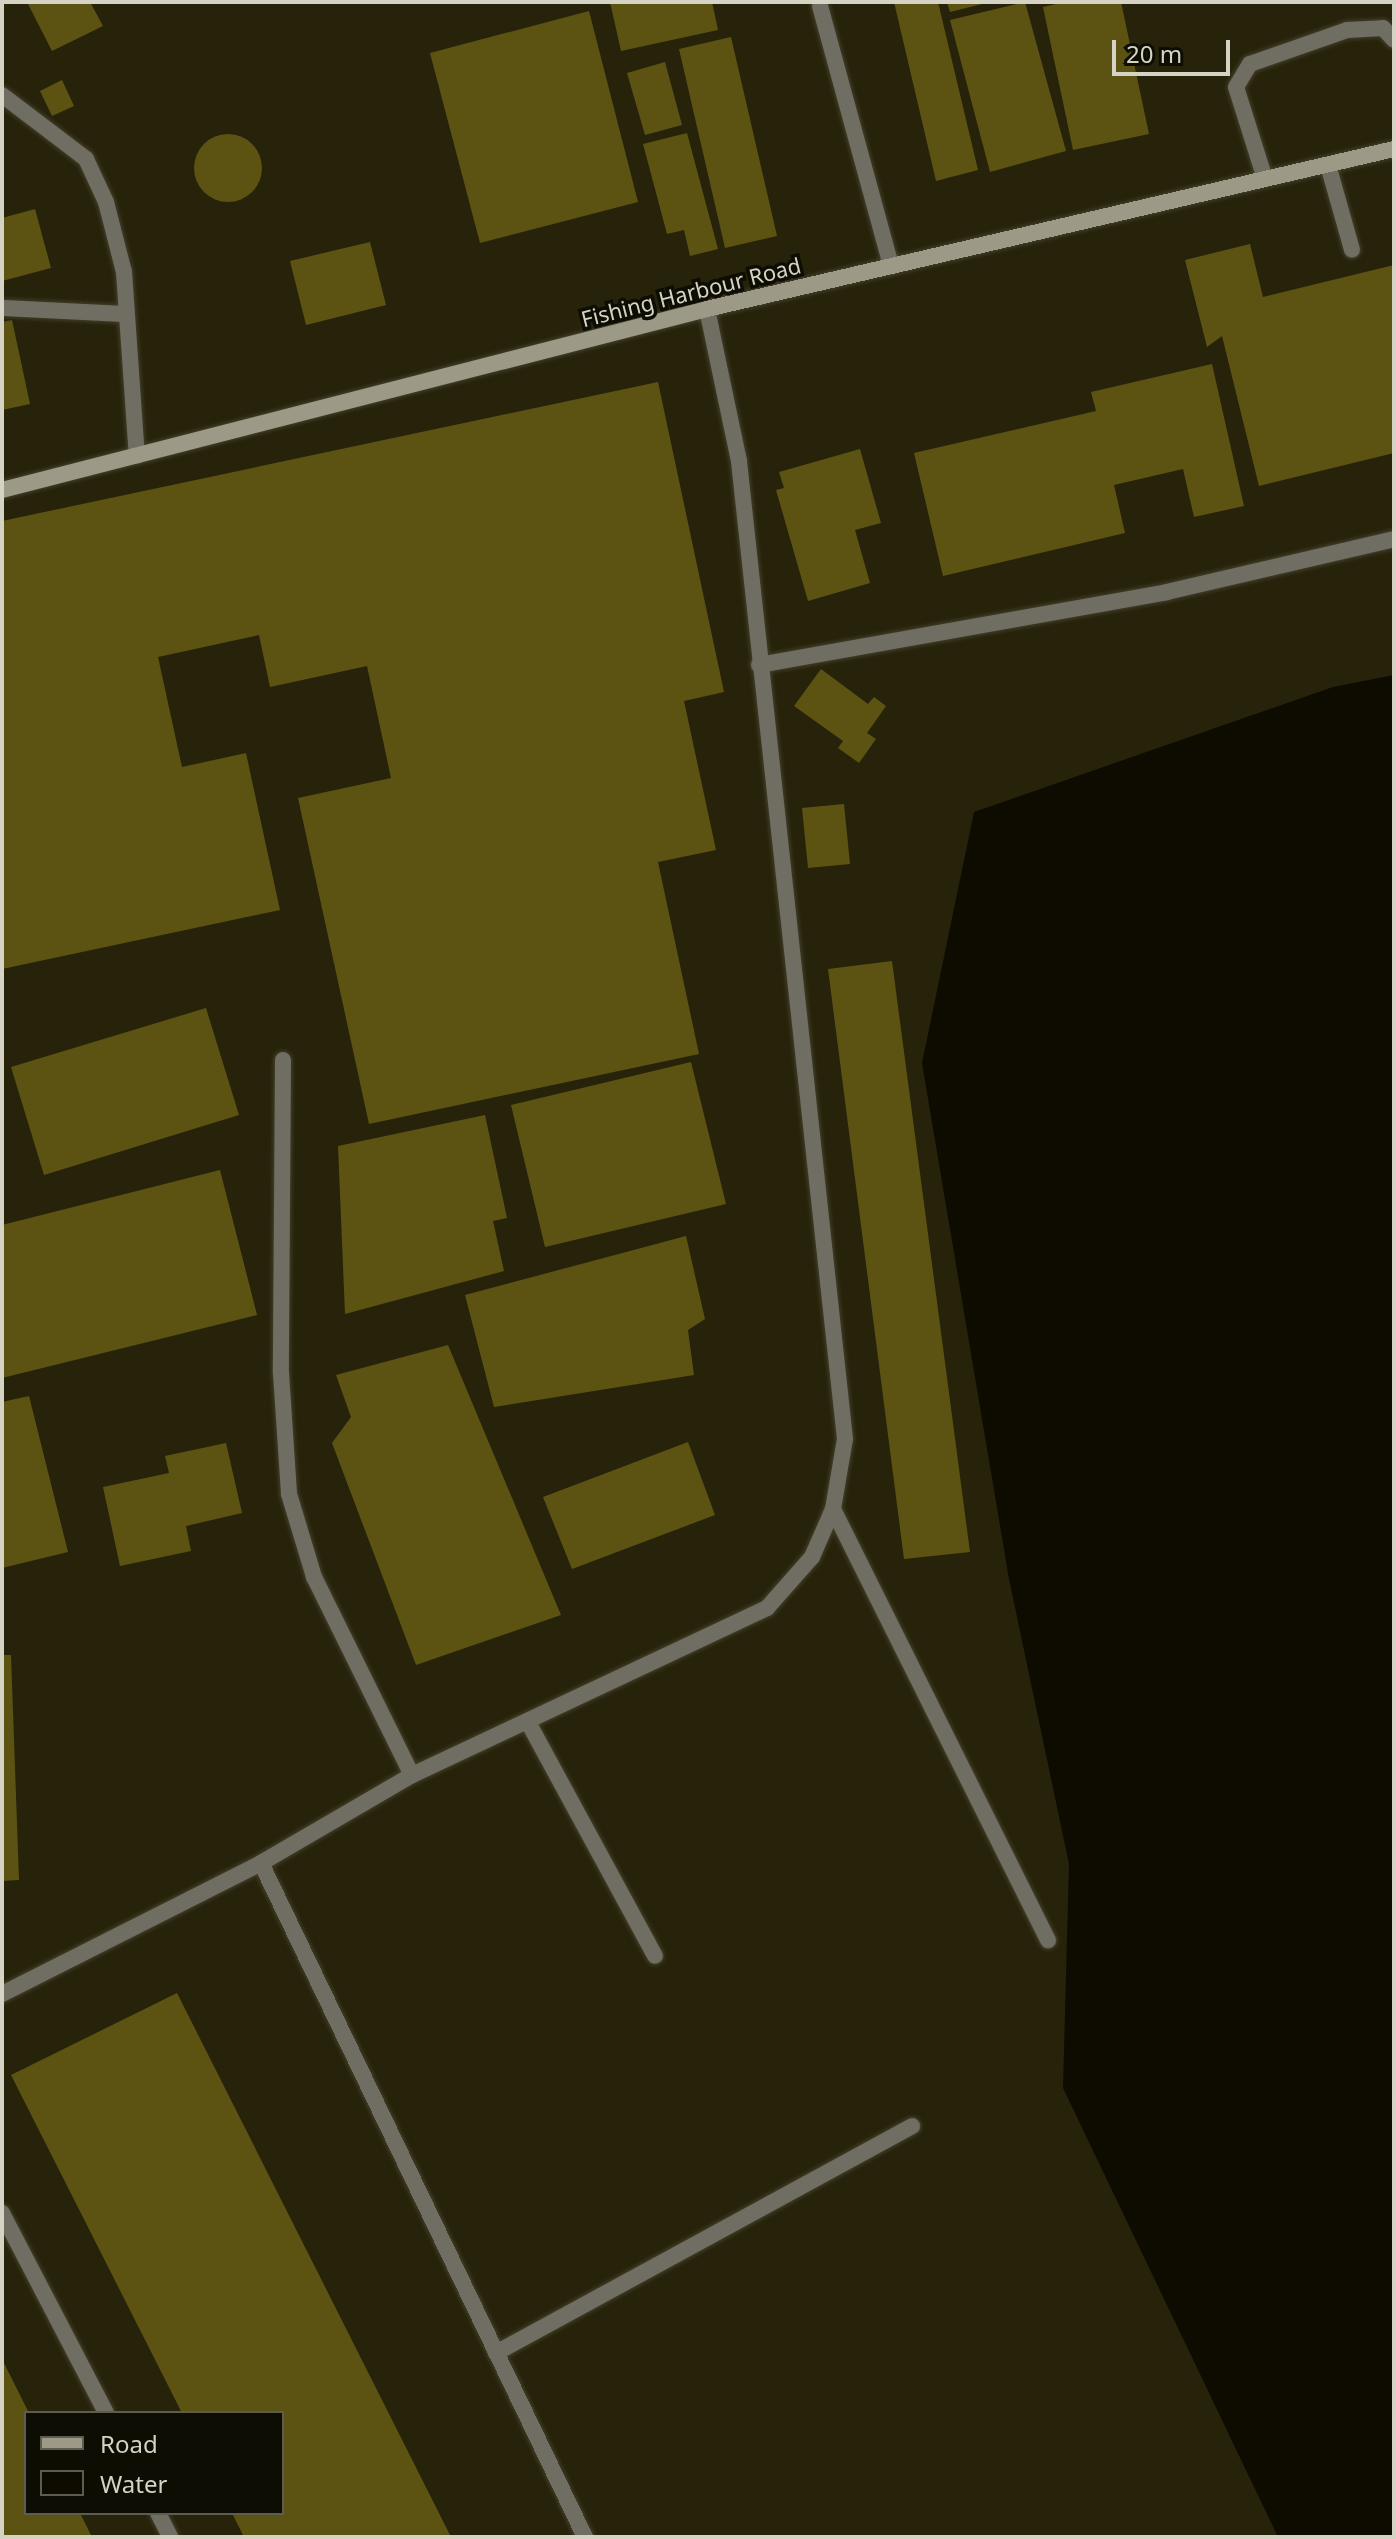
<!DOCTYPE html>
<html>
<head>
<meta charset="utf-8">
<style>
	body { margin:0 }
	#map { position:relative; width:1396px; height:2539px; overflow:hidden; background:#27230b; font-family:"Noto Sans",sans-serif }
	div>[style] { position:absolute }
	.water>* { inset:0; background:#0e0b00 }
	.building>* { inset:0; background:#5c5313 }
	.round { border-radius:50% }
	.roads { filter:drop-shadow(0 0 2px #433f29) drop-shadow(0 0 2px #433f29) }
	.lane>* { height:16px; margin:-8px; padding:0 8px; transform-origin:8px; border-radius:8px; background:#706e63 }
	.secondary>* { height:16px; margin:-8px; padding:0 8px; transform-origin:8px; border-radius:8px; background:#9c9987 }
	span { translate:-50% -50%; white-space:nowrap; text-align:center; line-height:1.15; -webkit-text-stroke:7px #0e0d04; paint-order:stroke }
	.street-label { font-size:22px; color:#d5d3c4 }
	.frame { position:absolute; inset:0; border:4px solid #d5d3c4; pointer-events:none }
	.legend { position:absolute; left:24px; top:2411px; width:260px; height:104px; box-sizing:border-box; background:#0e0d04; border:2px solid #5e5c51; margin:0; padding:10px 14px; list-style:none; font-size:24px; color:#d5d3c4 }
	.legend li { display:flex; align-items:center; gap:16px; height:40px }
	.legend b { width:40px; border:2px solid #5e5c51 }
	.scale { position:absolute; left:1112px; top:40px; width:118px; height:36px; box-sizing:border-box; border:4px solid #d5d3c4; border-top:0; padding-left:10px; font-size:24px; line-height:28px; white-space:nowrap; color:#d5d3c4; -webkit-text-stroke:6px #0e0d04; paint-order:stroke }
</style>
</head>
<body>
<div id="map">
	<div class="water">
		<div style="clip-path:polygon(1394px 675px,1394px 2537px,1278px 2537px,1063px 2088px,1069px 1864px,1009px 1579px,922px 1063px,974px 812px,1333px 687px)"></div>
	</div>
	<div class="building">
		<div style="clip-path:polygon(27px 2px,90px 2px,103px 26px,52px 51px)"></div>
		<div style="clip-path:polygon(610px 2px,712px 2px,718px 30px,621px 51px)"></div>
		<div style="clip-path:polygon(894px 2px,938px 2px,978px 170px,936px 181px)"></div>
		<div style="clip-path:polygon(947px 2px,985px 2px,986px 3px,950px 12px)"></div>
		<div style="clip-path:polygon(1025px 2px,1066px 151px,990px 172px,950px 20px)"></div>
		<div style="clip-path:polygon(1065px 2px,1121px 2px,1149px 134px,1073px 150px,1043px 7px)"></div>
		<div style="clip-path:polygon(589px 11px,638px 202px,480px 243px,430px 53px)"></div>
		<div style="clip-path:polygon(731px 37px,777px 236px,725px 248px,679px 49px)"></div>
		<div style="clip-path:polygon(665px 62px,682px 125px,645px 135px,627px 73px)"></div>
		<div style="clip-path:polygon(62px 80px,74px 106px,52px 116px,40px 91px)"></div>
		<div style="clip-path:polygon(687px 133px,718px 249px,690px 256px,684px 230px,667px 234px,643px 144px)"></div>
		<div class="round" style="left:194px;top:134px;width:68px;height:68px"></div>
		<div style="clip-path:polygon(35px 209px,51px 268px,2px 281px,2px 218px)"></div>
		<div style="clip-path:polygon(370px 242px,386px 305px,306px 325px,290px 261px)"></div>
		<div style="clip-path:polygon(1250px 244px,1263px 297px,1394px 265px,1394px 453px,1259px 486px,1222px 336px,1207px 347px,1185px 260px)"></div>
		<div style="clip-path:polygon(12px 320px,30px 404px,2px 410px,2px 322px)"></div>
		<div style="clip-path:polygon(1212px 364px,1244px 506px,1194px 517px,1183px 469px,1114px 485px,1125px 533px,943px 576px,914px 453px,1096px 411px,1091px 392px)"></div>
		<div style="clip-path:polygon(658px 382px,724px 692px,684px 701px,716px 850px,658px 862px,699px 1054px,369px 1124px,298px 798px,391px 778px,367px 666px,270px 687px,259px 635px,158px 657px,182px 767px,246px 753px,280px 910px,2px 969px,2px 521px)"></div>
		<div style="clip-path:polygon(860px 449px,881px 523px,855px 530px,870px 583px,808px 601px,776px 490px,784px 488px,779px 472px)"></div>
		<div style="clip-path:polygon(821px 669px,868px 704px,874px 697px,886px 706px,867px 733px,876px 739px,859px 763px,838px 748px,843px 741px,794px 706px)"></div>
		<div style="clip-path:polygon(844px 804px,850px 864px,808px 868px,802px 808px)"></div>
		<div style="clip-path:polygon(892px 961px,970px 1552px,904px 1559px,828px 969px)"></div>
		<div style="clip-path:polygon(206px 1008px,239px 1115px,44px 1175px,11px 1067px)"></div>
		<div style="clip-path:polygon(691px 1062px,726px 1204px,545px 1247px,511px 1105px)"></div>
		<div style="clip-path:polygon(485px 1115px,507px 1218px,493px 1221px,504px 1271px,345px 1314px,338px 1146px)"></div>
		<div style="clip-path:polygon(220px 1170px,257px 1315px,2px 1378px,2px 1225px)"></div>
		<div style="clip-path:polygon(686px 1236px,705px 1319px,688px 1330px,694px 1375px,494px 1407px,465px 1295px)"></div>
		<div style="clip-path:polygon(448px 1345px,561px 1615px,416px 1665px,332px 1443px,351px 1417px,336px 1375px)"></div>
		<div style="clip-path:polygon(29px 1396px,68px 1552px,2px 1568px,2px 1402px)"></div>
		<div style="clip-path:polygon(688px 1442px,715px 1515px,572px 1569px,543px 1497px)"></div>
		<div style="clip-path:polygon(226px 1443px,242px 1513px,186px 1526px,191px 1551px,120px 1566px,103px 1487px,169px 1473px,165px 1456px)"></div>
		<div style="clip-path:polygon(2px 1655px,11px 1655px,19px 1880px,2px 1881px)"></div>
		<div style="clip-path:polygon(177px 1993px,451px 2537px,244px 2537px,232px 2513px,282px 2513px,282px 2413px,182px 2413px,11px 2075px)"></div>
		<div style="clip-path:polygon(2px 2359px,29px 2413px,26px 2513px,80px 2513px,92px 2537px,2px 2537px)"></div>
	</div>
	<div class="roads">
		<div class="lane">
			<div style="left:820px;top:6px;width:270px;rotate:74.7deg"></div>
			<div style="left:2px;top:95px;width:106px;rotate:37.3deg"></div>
			<div style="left:86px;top:159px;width:47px;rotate:65.1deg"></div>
			<div style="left:106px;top:202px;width:72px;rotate:75.6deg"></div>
			<div style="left:124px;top:272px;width:184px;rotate:86deg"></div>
			<div style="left:1328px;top:165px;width:88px;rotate:74.2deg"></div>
			<div style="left:1265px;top:179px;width:96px;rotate:-107.5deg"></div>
			<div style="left:1236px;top:87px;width:27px;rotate:-59deg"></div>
			<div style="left:1250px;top:64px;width:103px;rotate:-19.3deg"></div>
			<div style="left:1347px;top:30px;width:36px;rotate:-3deg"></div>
			<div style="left:1383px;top:28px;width:16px;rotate:47deg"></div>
			<div style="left:2px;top:308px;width:124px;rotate:2.8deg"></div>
			<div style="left:759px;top:665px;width:414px;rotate:-10.1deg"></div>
			<div style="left:1167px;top:592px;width:233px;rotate:-13.1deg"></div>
			<div style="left:283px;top:1060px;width:313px;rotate:90.4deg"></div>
			<div style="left:281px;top:1373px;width:121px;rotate:86.2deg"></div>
			<div style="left:289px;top:1494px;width:87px;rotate:73.2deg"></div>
			<div style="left:314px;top:1577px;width:221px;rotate:63.7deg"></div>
			<div style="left:833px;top:1509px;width:482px;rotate:63.5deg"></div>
			<div style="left:528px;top:1722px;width:266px;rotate:61.5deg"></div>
			<div style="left:261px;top:1863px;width:748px;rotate:64.33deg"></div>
			<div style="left:2px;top:1994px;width:290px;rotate:-26.8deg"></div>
			<div style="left:261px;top:1863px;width:175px;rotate:-30.2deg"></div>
			<div style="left:412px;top:1775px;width:392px;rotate:-25.2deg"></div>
			<div style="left:767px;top:1608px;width:68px;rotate:-48.6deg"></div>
			<div style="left:812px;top:1557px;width:52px;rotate:-66.4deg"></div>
			<div style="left:833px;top:1509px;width:71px;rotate:-80.3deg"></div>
			<div style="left:845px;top:1439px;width:984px;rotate:-96.19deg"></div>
			<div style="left:739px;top:461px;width:155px;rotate:-101.9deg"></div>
			<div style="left:2px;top:2213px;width:225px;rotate:62.5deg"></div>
			<div style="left:496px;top:2353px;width:474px;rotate:-28.6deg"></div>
			<div style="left:158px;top:2513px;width:27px;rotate:63deg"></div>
		</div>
		<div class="secondary">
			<div style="left:2px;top:490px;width:728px;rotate:-14.4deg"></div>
			<div style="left:707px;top:309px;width:705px;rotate:-13.11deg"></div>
		</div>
	</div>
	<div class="street-label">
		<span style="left:691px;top:292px;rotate:-14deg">Fishing Harbour Road</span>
	</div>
	<div class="frame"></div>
	<ul class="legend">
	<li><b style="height:10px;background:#9c9987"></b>Road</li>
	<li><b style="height:22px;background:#0e0b00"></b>Water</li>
	</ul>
	<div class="scale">20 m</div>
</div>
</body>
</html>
